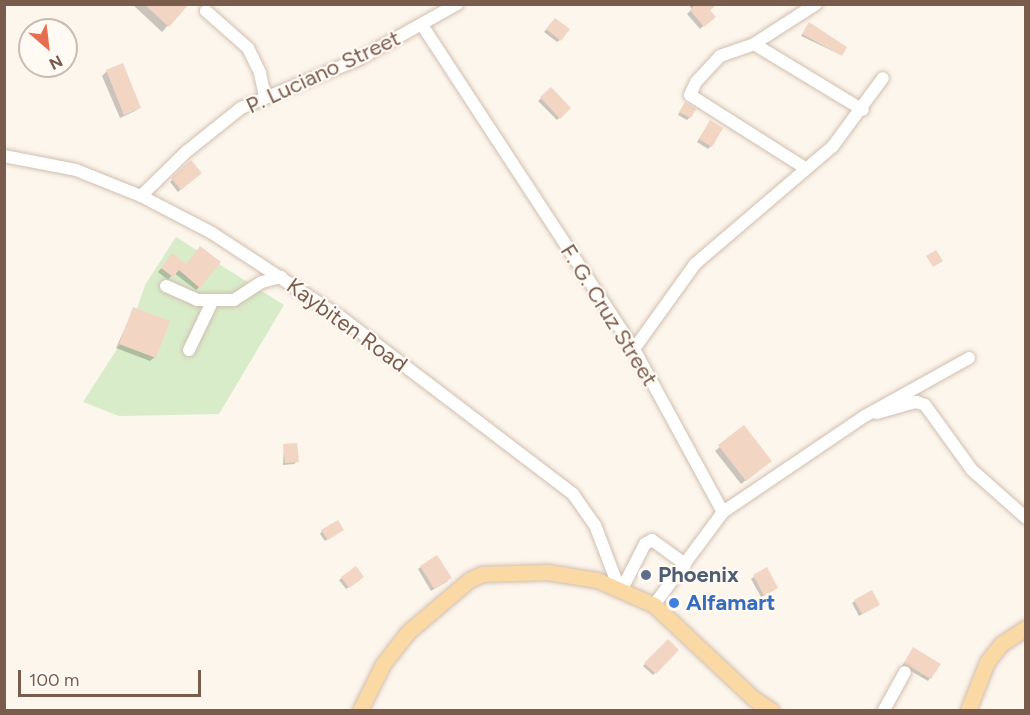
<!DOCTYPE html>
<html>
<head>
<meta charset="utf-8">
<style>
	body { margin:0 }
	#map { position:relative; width:1030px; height:715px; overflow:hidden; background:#fdf6ec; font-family:Figtree,sans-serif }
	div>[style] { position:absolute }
	.green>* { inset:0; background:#d8ecc9 }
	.shadow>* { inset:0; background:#0003 }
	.building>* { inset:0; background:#f3d5c3 }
	.roads { filter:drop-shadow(0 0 2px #d1beb0) drop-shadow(0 0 2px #d1beb0) }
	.minor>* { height:12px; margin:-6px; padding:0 6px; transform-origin:6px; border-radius:6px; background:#fff }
	.major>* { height:15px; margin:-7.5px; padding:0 7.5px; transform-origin:7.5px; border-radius:7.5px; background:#fbd9a5 }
	.dots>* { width:16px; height:16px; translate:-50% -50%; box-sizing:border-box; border:3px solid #fffaf3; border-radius:50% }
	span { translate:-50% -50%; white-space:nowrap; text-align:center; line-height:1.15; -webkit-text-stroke:4.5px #fffaf3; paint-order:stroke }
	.street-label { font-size:22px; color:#7a5c4d }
	.service-label { font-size:22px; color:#4e5e75; font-weight:700 }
	.left { translate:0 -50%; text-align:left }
	.shop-label { font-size:22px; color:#366cbe; font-weight:700 }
	.frame { position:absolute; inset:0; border:6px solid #7a5c4d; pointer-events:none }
	.north { position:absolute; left:18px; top:18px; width:60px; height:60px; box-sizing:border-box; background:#fffaf3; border:2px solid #cabbb1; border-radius:50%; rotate:152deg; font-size:16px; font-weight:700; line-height:24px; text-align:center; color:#7a5c4d }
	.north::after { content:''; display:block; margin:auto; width:21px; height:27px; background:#e76f51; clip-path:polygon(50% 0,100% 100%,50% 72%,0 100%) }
	.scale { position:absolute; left:18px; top:670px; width:183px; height:27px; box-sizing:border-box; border:3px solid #7a5c4d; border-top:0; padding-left:8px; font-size:18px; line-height:21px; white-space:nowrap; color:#7a5c4d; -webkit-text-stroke:4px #fffaf3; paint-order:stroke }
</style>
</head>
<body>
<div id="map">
	<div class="green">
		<div style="clip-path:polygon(176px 237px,284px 305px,219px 414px,119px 416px,83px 402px,130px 329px,145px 285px)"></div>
	</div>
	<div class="shadow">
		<div style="clip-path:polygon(132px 4px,187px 4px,162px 32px)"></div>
		<div style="clip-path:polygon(688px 4px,716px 4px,709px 11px,710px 20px,700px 29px,687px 14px,692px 9px)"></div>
		<div style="clip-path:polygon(552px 22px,560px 40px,557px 42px,544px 32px)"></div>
		<div style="clip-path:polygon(807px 26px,841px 55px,801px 36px)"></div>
		<div style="clip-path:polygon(107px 71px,139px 107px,135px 111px,120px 118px,102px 76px)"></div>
		<div style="clip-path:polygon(551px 89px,569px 108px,557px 120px,538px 101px)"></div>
		<div style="clip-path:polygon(683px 106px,690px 117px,687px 120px,678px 115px)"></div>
		<div style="clip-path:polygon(710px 122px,711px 146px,708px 149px,697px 142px)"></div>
		<div style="clip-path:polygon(191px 162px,200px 172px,178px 192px,170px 182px)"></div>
		<div style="clip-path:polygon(169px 259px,199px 287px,196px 290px,174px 273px,168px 280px,158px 272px)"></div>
		<div style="clip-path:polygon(134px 308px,155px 357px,150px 361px,116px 348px)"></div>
		<div style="clip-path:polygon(744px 427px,766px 465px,741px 484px,715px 451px)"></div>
		<div style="clip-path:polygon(284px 446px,297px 461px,294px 464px,283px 465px)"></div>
		<div style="clip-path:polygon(322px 531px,339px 532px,325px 541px,320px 534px)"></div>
		<div style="clip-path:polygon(421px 567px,448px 581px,431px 591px,418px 569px)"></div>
		<div style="clip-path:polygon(766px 569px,774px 590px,761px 597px,751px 579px)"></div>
		<div style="clip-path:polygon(342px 578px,360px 580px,346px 589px,339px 580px)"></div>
		<div style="clip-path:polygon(855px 601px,875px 607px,859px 616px,852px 603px)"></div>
		<div style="clip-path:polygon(668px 641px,677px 650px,653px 675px,643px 666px)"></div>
		<div style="clip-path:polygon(911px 652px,930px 678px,928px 681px,902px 666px)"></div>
	</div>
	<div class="building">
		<div style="clip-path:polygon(144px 4px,189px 4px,169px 27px)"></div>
		<div style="clip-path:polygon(696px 4px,717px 4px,710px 10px,716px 17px,704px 27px,690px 10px)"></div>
		<div style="clip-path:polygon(555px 18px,570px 29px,561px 41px,546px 29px)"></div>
		<div style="clip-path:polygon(809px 22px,847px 47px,842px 56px,802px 34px)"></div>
		<div style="clip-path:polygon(123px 63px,141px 108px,124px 115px,106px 70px)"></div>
		<div style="clip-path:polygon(551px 87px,571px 108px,560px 119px,540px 97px)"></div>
		<div style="clip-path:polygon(685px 102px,696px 109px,691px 118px,679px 112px)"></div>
		<div style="clip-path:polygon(710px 120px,723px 128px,712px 147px,699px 139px)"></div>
		<div style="clip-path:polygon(191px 160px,202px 173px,181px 190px,171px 178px)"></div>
		<div style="clip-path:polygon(200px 246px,221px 262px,200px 288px,179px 270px,173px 277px,161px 268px,172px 253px,186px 264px)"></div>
		<div style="clip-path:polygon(936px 250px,943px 261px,933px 267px,926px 256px)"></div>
		<div style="clip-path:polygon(133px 307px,170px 321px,156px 358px,119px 344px)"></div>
		<div style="clip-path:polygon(744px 425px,772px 461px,746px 481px,718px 445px)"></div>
		<div style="clip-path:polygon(297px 443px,299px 462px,285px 463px,283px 444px)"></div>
		<div style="clip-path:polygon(338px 520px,344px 530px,328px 540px,321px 530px)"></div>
		<div style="clip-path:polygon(437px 555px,452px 578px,434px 589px,420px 566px)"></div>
		<div style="clip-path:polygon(356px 566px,364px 577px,349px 588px,341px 577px)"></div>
		<div style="clip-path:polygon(767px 567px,778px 588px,764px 596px,753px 575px)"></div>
		<div style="clip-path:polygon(872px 590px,880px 605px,862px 614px,854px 600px)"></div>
		<div style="clip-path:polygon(668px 639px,679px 650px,656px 674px,644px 663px)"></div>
		<div style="clip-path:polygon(913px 647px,941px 664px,931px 679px,904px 663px)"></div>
	</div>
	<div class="roads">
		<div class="minor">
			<div style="left:206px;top:11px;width:56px;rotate:41.4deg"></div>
			<div style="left:248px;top:48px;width:28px;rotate:64deg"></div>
			<div style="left:260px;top:73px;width:25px;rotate:78deg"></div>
			<div style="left:422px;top:25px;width:387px;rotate:56.8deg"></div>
			<div style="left:634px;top:349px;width:186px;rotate:61.4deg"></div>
			<div style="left:754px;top:44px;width:127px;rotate:31.2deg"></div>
			<div style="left:4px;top:156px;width:73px;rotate:11deg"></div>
			<div style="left:76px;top:170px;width:70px;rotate:21.8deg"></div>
			<div style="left:141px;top:196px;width:80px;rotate:27.5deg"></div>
			<div style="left:212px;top:233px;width:155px;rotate:33.2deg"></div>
			<div style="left:342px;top:318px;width:290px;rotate:37.3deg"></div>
			<div style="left:573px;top:494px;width:38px;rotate:55deg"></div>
			<div style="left:595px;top:525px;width:67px;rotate:69.1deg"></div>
			<div style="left:805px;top:168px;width:136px;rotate:-147.6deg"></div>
			<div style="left:690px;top:95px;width:14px;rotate:-65deg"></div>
			<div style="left:696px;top:82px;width:35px;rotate:-47deg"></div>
			<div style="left:720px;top:56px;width:36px;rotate:-19deg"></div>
			<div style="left:754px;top:44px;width:74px;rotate:-32.8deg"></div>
			<div style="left:141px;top:196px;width:63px;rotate:-44.4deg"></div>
			<div style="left:186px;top:152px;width:70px;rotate:-38.7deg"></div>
			<div style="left:241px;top:108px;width:126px;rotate:-22.5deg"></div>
			<div style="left:357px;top:60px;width:115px;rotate:-29.2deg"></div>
			<div style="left:166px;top:286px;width:34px;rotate:24deg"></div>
			<div style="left:197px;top:300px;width:37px"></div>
			<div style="left:234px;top:300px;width:33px;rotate:-33deg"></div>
			<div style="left:262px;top:282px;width:20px;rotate:-15deg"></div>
			<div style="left:634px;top:349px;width:105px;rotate:-54.3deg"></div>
			<div style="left:695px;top:264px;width:182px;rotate:-40.5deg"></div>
			<div style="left:833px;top:146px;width:84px;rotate:-53.7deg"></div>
			<div style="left:189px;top:350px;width:55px;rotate:-64.4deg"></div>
			<div style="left:877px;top:413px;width:41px;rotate:-15.8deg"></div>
			<div style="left:916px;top:402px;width:9px;rotate:18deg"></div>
			<div style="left:925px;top:405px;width:80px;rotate:54.1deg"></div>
			<div style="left:972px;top:470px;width:72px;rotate:41.6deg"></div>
			<div style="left:622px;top:589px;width:51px;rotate:-62.9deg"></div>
			<div style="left:645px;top:544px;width:8px;rotate:-30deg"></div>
			<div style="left:652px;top:540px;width:41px;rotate:36deg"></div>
			<div style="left:654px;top:605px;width:116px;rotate:-53.4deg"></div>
			<div style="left:723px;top:512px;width:171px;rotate:-34.1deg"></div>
			<div style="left:865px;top:416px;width:119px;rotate:-29.1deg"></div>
			<div style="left:884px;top:710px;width:43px;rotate:-61.1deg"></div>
		</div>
		<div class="major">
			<div style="left:360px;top:710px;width:51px;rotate:-63.4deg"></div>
			<div style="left:383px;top:664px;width:41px;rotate:-52deg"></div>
			<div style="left:408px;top:632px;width:80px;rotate:-40.4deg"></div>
			<div style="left:469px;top:580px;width:14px;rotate:-25deg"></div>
			<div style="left:482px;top:574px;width:65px;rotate:-1.8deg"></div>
			<div style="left:547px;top:572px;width:51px;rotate:9.1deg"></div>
			<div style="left:597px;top:580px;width:62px;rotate:23.7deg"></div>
			<div style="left:654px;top:605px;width:136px;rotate:43.2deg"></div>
			<div style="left:753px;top:698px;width:22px;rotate:34deg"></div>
			<div style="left:968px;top:710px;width:52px;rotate:-68.4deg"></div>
			<div style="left:987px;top:662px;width:23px;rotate:-52deg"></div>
			<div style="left:1001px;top:644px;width:30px;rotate:-33deg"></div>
		</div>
	</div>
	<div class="dots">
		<div style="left:646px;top:575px;background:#5c6f8a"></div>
		<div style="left:674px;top:603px;background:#3f7fe0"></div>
	</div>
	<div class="street-label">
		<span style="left:323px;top:72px;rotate:-25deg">P. Luciano Street</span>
		<span style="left:609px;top:315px;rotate:58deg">F. G. Cruz Street</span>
		<span style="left:347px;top:325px;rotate:36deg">Kaybiten Road</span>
	</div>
	<div class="service-label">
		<span class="left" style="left:658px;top:575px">Phoenix</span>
	</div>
	<div class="shop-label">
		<span class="left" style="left:686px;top:603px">Alfamart</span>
	</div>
	<div class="frame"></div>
	<div class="north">N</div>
	<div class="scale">100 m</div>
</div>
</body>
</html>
